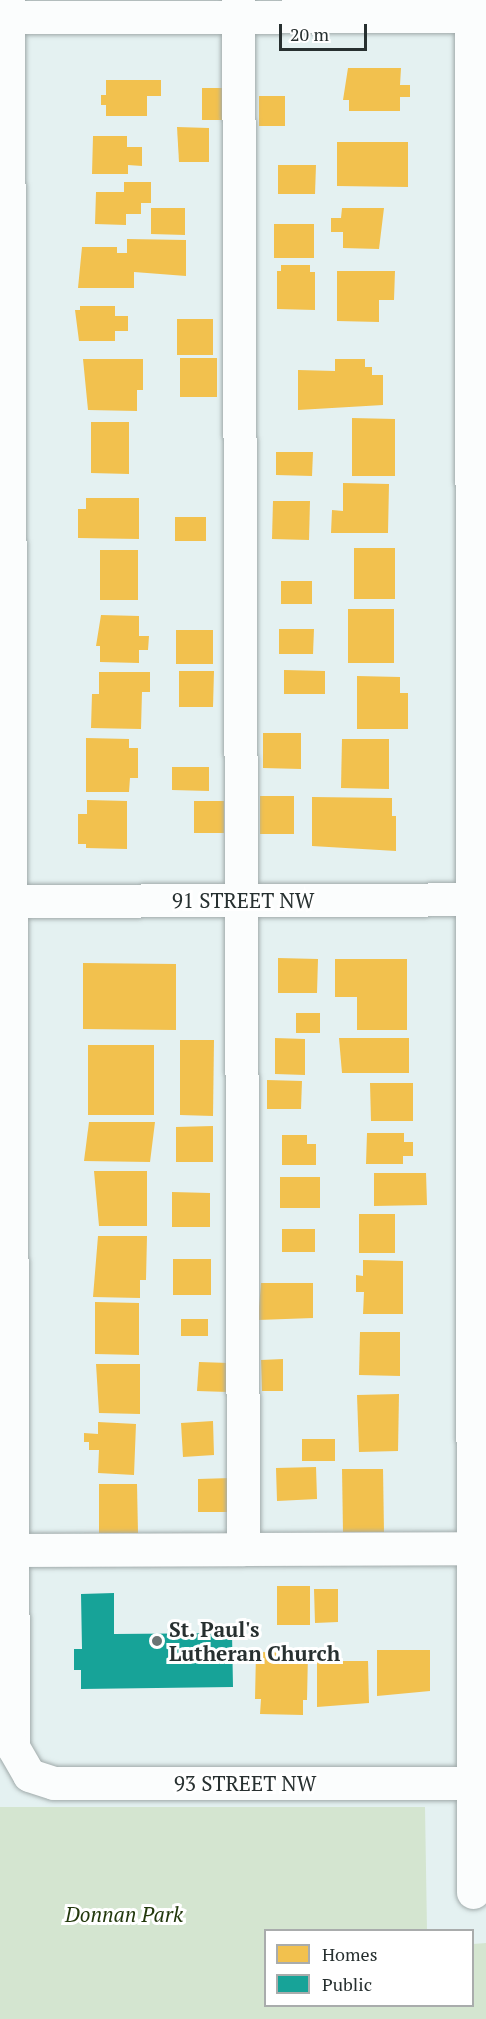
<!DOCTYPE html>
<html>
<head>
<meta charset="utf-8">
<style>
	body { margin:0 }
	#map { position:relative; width:486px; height:2019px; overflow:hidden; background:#e4f1f1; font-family:"PT Serif",serif }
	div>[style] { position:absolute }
	.green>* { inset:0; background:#d4e5d0 }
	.homes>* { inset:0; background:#f2c14e }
	.public>* { inset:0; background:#17a398 }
	.roads { filter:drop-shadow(0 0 2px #a0aaaa) drop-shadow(0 0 2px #a0aaaa) }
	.minor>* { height:33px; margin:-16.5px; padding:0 16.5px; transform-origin:16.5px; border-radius:16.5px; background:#fbfdfd }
	.dots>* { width:16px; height:16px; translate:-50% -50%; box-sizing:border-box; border:3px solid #fff; border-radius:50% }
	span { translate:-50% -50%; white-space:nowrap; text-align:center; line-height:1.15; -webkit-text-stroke:6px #fff; paint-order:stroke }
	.street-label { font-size:21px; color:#273030 }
	.poi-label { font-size:21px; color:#273030; font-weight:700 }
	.left { translate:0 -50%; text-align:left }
	.park-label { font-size:21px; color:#23390d; font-style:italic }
	.legend { position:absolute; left:264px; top:1929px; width:210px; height:78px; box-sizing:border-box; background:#fff; border:2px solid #a9acac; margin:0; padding:8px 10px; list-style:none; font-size:18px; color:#273030 }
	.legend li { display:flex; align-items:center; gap:12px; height:30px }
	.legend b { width:30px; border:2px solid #a9acac }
	.scale { position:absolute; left:279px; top:24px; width:88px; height:27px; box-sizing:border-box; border:3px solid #273030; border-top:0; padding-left:8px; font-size:18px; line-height:21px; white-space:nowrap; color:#273030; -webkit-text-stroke:4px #fff; paint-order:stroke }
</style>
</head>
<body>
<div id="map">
	<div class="green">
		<div style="clip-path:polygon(425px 1807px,427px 1930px,266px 1930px,266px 2006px,472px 2006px,473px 1944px,486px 1943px,486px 2019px,0 2019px,0 1807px)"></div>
	</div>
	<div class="homes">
		<div style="clip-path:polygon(348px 68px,401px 68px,400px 85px,410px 85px,410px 97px,400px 97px,400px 111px,349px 111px,349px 100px,343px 100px)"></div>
		<div style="clip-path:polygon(106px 80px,161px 80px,161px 96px,147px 96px,147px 116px,106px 116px,106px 105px,101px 105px,101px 95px,106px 95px)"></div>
		<div style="clip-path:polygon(202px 88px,225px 88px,225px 120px,202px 120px)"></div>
		<div style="clip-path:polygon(259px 96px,285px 96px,285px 126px,259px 126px)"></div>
		<div style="clip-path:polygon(177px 127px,209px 128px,209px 162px,179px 162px)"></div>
		<div style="clip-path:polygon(93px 136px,127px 136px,127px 147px,142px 147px,142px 166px,128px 165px,128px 174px,92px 174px)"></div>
		<div style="clip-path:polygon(337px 142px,408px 142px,408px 187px,337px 186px)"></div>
		<div style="clip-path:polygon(278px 165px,316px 165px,315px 194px,278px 194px)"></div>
		<div style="clip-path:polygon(124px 182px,151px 182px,151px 203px,141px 203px,141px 214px,126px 214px,126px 225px,95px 224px,96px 192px,124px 192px)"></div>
		<div style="clip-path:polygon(151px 208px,185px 208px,185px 235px,151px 234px)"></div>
		<div style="clip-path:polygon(342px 208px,384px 208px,379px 249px,343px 248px,343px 232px,331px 232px,331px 218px,341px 218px)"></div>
		<div style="clip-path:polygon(274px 224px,314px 224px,314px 258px,274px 258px)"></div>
		<div style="clip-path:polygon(127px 239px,186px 240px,186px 276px,134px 272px,134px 288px,78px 288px,82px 247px,117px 247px,117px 253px,127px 253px)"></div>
		<div style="clip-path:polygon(281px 265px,310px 265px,310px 272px,315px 272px,315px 310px,277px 309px,277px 271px,281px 271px)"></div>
		<div style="clip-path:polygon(337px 271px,395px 271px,394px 300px,379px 300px,379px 322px,337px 321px)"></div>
		<div style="clip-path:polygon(80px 306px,115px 306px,115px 316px,128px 316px,128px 331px,115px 331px,115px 341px,79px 341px,75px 310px,80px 310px)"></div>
		<div style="clip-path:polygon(177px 319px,213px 319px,213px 355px,177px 355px)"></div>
		<div style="clip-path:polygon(180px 358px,217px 358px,217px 397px,180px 397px)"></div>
		<div style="clip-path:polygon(83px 359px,143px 359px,143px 390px,137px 390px,137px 411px,88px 410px)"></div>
		<div style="clip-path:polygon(335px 359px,365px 359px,365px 367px,372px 367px,372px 375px,383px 375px,383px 405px,298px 410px,298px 370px,335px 371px)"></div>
		<div style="clip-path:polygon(352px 418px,395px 419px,395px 476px,352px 476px)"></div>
		<div style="clip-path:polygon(91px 422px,129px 422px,129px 474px,91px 473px)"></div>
		<div style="clip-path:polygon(276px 452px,313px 452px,312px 476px,276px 475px)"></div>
		<div style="clip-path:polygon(343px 483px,389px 484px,388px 533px,331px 533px,332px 510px,343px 511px)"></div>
		<div style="clip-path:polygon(86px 498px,139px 498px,139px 539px,78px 538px,78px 509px,86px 509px)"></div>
		<div style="clip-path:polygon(273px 501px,310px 501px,309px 540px,272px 539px)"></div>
		<div style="clip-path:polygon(175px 517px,206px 517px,206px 541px,175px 541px)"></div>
		<div style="clip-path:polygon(354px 548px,395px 548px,395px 599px,354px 599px)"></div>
		<div style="clip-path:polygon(100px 550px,138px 550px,138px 600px,100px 600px)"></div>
		<div style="clip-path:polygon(281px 581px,312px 581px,312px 604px,281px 604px)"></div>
		<div style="clip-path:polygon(348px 609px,394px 609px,394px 663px,348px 663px)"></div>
		<div style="clip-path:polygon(101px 615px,139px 616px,139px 636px,149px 636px,148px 650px,139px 650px,139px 663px,100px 662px,100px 646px,96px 646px)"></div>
		<div style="clip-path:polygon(279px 629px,314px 629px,313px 654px,279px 654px)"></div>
		<div style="clip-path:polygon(176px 630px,213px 630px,213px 664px,176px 664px)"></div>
		<div style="clip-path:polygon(284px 670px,325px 671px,325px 694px,284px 694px)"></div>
		<div style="clip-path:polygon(179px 671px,214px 671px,213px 707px,179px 707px)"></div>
		<div style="clip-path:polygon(99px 672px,150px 672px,150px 692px,142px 692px,141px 729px,91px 728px,92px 694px,99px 694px)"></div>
		<div style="clip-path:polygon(357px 676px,400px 677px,400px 693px,408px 693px,408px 729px,357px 729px)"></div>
		<div style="clip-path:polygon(263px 733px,301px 733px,301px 769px,263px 768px)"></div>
		<div style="clip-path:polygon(86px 738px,129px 739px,129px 748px,138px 748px,138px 778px,130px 778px,129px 792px,86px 792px)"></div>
		<div style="clip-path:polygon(342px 739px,389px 739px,389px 789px,341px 788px)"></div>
		<div style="clip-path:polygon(172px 767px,209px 767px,209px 791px,172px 790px)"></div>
		<div style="clip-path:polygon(260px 796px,294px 796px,294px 834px,260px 834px)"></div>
		<div style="clip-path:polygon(312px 797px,392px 798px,392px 816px,396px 816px,396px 851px,312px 846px)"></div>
		<div style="clip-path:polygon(87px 800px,127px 801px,127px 849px,86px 848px,86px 844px,78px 844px,78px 814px,87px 814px)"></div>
		<div style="clip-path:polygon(194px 801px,224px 801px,224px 833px,194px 833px)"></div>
		<div style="clip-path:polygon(278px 958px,318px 959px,317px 993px,278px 993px)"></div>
		<div style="clip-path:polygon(335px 959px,407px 959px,407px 1030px,357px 1030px,357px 997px,335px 997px)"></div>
		<div style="clip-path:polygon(83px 963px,176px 964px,176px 1030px,83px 1029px)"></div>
		<div style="clip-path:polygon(296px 1013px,320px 1013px,320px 1033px,296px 1033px)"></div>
		<div style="clip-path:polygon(275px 1038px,305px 1039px,305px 1075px,275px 1074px)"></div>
		<div style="clip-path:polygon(339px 1038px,409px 1038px,409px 1073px,342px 1073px)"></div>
		<div style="clip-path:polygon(180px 1040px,214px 1040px,213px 1116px,180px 1115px)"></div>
		<div style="clip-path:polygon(88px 1045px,154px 1045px,154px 1115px,88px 1115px)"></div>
		<div style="clip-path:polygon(267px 1080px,302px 1081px,301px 1109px,267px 1109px)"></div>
		<div style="clip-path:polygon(370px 1083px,413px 1083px,413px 1121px,371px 1121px)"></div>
		<div style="clip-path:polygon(89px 1122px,155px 1122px,150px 1162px,84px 1161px)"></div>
		<div style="clip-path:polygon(213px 1126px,213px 1162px,176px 1162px,176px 1127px)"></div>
		<div style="clip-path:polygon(367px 1133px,404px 1133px,404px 1142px,413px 1142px,413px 1156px,403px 1156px,403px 1164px,366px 1164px)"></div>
		<div style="clip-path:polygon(282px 1135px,307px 1135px,307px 1144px,316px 1144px,316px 1165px,282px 1165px)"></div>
		<div style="clip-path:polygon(94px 1171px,147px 1171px,147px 1226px,99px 1226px)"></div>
		<div style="clip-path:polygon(374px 1173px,426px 1173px,427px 1205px,374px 1206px)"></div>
		<div style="clip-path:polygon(280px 1177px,320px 1177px,320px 1208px,280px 1208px)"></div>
		<div style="clip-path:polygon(172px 1192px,210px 1193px,210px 1227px,172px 1227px)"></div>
		<div style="clip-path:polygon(359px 1214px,395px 1214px,395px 1253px,359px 1253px)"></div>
		<div style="clip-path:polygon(282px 1229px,315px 1229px,315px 1252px,282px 1252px)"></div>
		<div style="clip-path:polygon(98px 1236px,147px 1236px,146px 1280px,140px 1280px,140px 1298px,93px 1297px)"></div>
		<div style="clip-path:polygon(173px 1259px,211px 1259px,211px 1295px,173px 1295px)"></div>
		<div style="clip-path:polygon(363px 1260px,403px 1261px,403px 1314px,363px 1314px,364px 1292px,356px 1292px,356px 1275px,363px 1276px)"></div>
		<div style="clip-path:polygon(261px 1283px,313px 1283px,313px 1318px,258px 1320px)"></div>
		<div style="clip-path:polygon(95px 1302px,139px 1303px,139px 1355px,95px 1354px)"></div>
		<div style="clip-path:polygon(181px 1319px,208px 1319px,208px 1336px,181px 1336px)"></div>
		<div style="clip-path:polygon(360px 1332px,400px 1332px,400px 1376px,359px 1375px)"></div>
		<div style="clip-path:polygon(283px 1359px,283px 1391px,262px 1391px,261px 1360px)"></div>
		<div style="clip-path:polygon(199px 1362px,229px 1363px,228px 1392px,197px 1391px)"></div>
		<div style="clip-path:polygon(96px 1364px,140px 1364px,140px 1414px,99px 1413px)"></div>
		<div style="clip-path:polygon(399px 1394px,398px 1451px,359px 1452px,357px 1395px)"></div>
		<div style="clip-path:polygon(213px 1421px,214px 1455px,183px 1457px,181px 1423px)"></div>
		<div style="clip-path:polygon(98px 1422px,136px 1424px,134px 1475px,98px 1473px,99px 1450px,89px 1450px,89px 1442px,84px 1442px,84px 1433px,98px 1434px)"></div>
		<div style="clip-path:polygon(302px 1439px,335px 1439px,335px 1461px,302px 1461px)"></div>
		<div style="clip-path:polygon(316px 1467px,317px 1499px,277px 1501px,276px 1468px)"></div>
		<div style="clip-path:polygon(342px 1469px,383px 1469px,384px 1532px,343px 1532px)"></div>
		<div style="clip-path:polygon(231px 1478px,231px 1512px,198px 1512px,198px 1479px)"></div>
		<div style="clip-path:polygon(99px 1484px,137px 1484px,138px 1533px,99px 1533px)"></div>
		<div style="clip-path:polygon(277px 1586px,310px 1586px,310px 1625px,277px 1625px)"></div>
		<div style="clip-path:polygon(314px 1589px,338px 1589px,338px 1622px,315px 1623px)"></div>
		<div style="clip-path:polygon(377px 1650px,430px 1650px,430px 1691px,377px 1696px)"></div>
		<div style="clip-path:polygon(256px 1652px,308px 1653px,307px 1700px,303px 1700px,303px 1715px,260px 1714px,261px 1699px,255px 1699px)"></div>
		<div style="clip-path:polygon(317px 1661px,368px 1661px,369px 1703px,317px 1707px)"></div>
	</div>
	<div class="public">
		<div style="clip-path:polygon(114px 1593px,114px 1634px,232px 1633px,233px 1687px,81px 1689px,81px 1670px,74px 1670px,74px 1649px,82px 1649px,81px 1594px)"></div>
	</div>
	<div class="roads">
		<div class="minor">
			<div style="left:8px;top:0;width:1747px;rotate:89.84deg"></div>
			<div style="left:13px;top:1747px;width:32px;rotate:60deg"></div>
			<div style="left:29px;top:1775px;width:26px;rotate:18deg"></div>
			<div style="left:54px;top:1783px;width:419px"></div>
			<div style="left:471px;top:0;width:1892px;rotate:89.94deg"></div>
			<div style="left:0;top:17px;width:486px;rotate:-0.1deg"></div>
			<div style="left:0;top:901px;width:486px;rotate:-0.2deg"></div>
			<div style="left:243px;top:1549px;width:230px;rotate:-0.2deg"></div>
			<div style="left:12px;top:1550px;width:231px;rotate:-0.2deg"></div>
			<div style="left:243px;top:1549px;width:1549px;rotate:-90.18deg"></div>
		</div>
	</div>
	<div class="dots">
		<div style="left:157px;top:1641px;background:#697474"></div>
	</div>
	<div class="street-label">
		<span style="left:243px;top:900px">91 STREET NW</span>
		<span style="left:245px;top:1783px">93 STREET NW</span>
	</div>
	<div class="poi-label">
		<span class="left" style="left:169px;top:1641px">St. Paul's<br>Lutheran Church</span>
	</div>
	<div class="park-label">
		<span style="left:124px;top:1914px">Donnan Park</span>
	</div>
	<ul class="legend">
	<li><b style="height:16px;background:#f2c14e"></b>Homes</li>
	<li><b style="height:16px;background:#17a398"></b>Public</li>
	</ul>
	<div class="scale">20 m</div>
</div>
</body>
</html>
